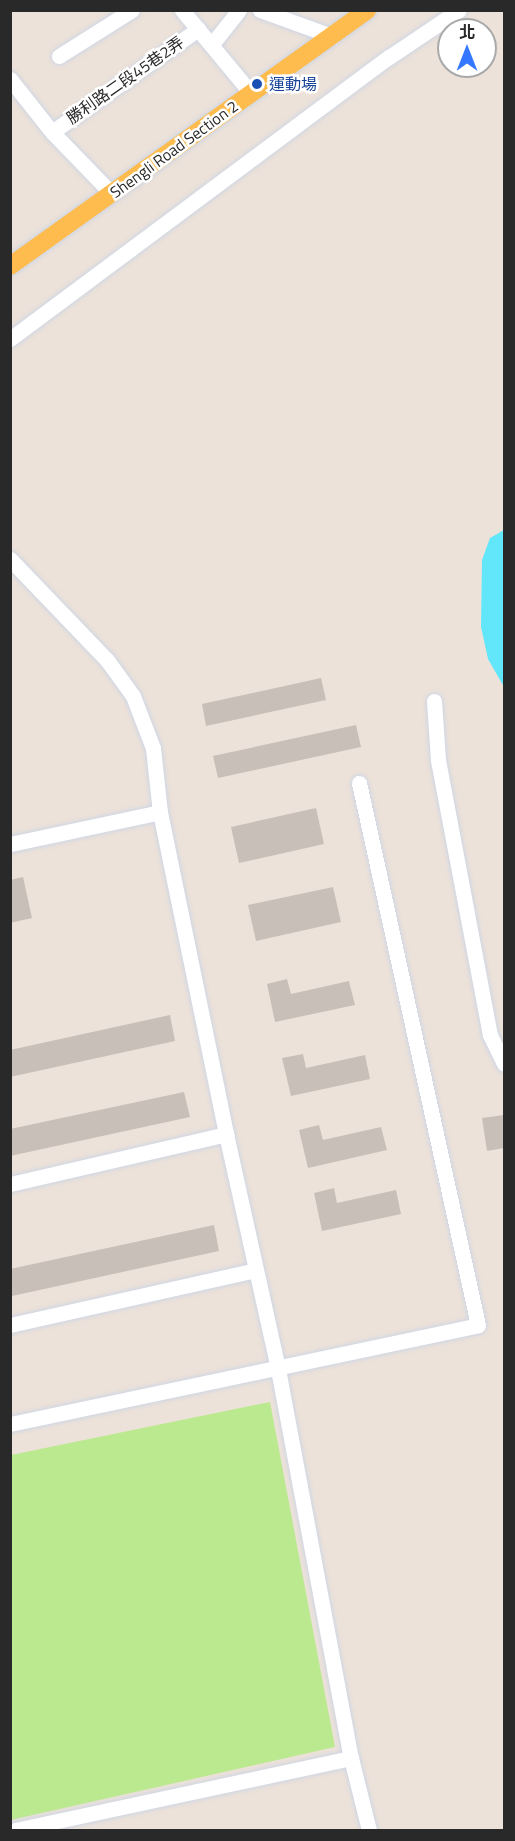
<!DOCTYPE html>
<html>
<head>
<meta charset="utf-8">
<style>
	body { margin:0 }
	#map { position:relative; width:515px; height:1841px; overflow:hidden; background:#ede2d9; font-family:"Titillium Web","Noto Sans TC",sans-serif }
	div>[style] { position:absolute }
	.green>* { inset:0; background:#bbe990 }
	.water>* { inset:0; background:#62e7fa }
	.building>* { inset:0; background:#c8bfb9 }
	.roads { filter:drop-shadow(0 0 2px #cfd6e4) drop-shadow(0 0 2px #cfd6e4) }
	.minor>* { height:15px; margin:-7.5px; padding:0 7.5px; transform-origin:7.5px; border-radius:7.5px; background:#fff }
	.major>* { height:18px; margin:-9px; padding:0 9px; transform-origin:9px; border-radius:9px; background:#febc4e }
	.dots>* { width:16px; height:16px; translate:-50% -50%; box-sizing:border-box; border:3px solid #fff; border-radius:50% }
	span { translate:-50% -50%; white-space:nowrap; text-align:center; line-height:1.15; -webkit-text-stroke:5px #fff; paint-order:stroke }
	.street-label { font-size:16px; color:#292929 }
	.transit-label { font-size:16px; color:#164399 }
	.left { translate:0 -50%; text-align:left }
	.frame { position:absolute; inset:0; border:12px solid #292929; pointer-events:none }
	.north { position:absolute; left:437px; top:18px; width:60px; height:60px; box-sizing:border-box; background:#fff; border:2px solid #a9a9a9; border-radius:50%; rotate:0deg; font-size:16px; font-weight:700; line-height:24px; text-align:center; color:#292929 }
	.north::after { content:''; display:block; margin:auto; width:21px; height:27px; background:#3577ff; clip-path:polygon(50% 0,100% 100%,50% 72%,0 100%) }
</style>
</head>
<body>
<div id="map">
	<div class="green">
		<div style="clip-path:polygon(270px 1402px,335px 1747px,11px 1820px,11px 1455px)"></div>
	</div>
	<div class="water">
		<div style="clip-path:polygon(504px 530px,504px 687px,488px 659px,481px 627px,482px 560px,490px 538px)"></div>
	</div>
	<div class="building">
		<div style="clip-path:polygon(321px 678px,326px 700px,206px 726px,202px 704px)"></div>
		<div style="clip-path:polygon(356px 725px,361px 747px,218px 778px,213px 756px)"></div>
		<div style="clip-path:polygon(316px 808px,324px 844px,239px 863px,231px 827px)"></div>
		<div style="clip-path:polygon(23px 877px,32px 918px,10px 923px,10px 880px)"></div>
		<div style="clip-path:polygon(333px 887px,341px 922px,256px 941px,248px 905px)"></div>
		<div style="clip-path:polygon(287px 979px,291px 994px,349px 981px,355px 1005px,275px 1022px,267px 984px)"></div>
		<div style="clip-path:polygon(170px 1015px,175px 1041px,10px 1077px,10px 1050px)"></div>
		<div style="clip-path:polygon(303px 1054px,306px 1068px,365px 1055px,370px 1079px,291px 1096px,282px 1058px)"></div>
		<div style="clip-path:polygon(184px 1092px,190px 1117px,10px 1156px,10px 1129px)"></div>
		<div style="clip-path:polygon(504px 1115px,504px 1148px,487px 1151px,482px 1118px)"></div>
		<div style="clip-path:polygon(319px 1125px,323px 1140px,381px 1127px,387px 1150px,308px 1168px,299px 1130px)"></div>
		<div style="clip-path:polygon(334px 1188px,337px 1203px,396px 1190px,401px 1214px,322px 1231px,314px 1193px)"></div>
		<div style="clip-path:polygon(214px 1225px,219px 1251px,12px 1296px,10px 1269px)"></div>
	</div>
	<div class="roads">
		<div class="minor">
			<div style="left:182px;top:10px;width:108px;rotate:50.3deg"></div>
			<div style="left:260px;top:10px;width:77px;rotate:19.9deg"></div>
			<div style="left:212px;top:44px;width:43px;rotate:-51.5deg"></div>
			<div style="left:59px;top:56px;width:86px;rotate:-32.2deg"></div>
			<div style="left:10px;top:79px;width:68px;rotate:51.6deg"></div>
			<div style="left:52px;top:132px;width:86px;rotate:45.9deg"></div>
			<div style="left:52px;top:132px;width:179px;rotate:-35.2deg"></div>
			<div style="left:10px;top:339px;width:472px;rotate:-36.7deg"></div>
			<div style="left:389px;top:57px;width:84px;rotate:-33.9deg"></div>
			<div style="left:10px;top:559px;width:140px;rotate:46.2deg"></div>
			<div style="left:107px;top:660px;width:44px;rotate:54.2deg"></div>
			<div style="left:133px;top:696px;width:56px;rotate:69deg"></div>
			<div style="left:153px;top:748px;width:64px;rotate:83.8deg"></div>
			<div style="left:160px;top:812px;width:329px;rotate:78.4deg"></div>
			<div style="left:226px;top:1134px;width:241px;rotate:77.5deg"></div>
			<div style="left:278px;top:1369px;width:396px;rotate:79.4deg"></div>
			<div style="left:351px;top:1758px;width:74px;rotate:76deg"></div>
			<div style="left:434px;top:701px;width:59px;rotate:86.1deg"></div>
			<div style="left:438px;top:760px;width:280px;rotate:79.3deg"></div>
			<div style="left:490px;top:1035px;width:32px;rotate:64deg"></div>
			<div style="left:10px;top:844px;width:153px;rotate:-12deg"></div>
			<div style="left:10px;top:1184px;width:222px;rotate:-13deg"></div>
			<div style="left:10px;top:1325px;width:252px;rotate:-12.6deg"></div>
			<div style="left:10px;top:1424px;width:478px;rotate:-11.9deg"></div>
			<div style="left:478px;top:1325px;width:555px;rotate:-102.38deg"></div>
			<div style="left:15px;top:1830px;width:344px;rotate:-12.1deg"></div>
		</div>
		<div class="major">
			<div style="left:10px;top:266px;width:439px;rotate:-35.6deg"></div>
		</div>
	</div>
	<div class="dots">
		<div style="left:257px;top:84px;background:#1a4fb4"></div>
	</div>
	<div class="street-label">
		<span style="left:125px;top:80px;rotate:-35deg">勝利路二段45巷2弄</span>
		<span style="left:174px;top:149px;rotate:-36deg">Shengli Road Section 2</span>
	</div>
	<div class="transit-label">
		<span class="left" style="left:269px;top:84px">運動場</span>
	</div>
	<div class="frame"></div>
	<div class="north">北</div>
</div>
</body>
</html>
